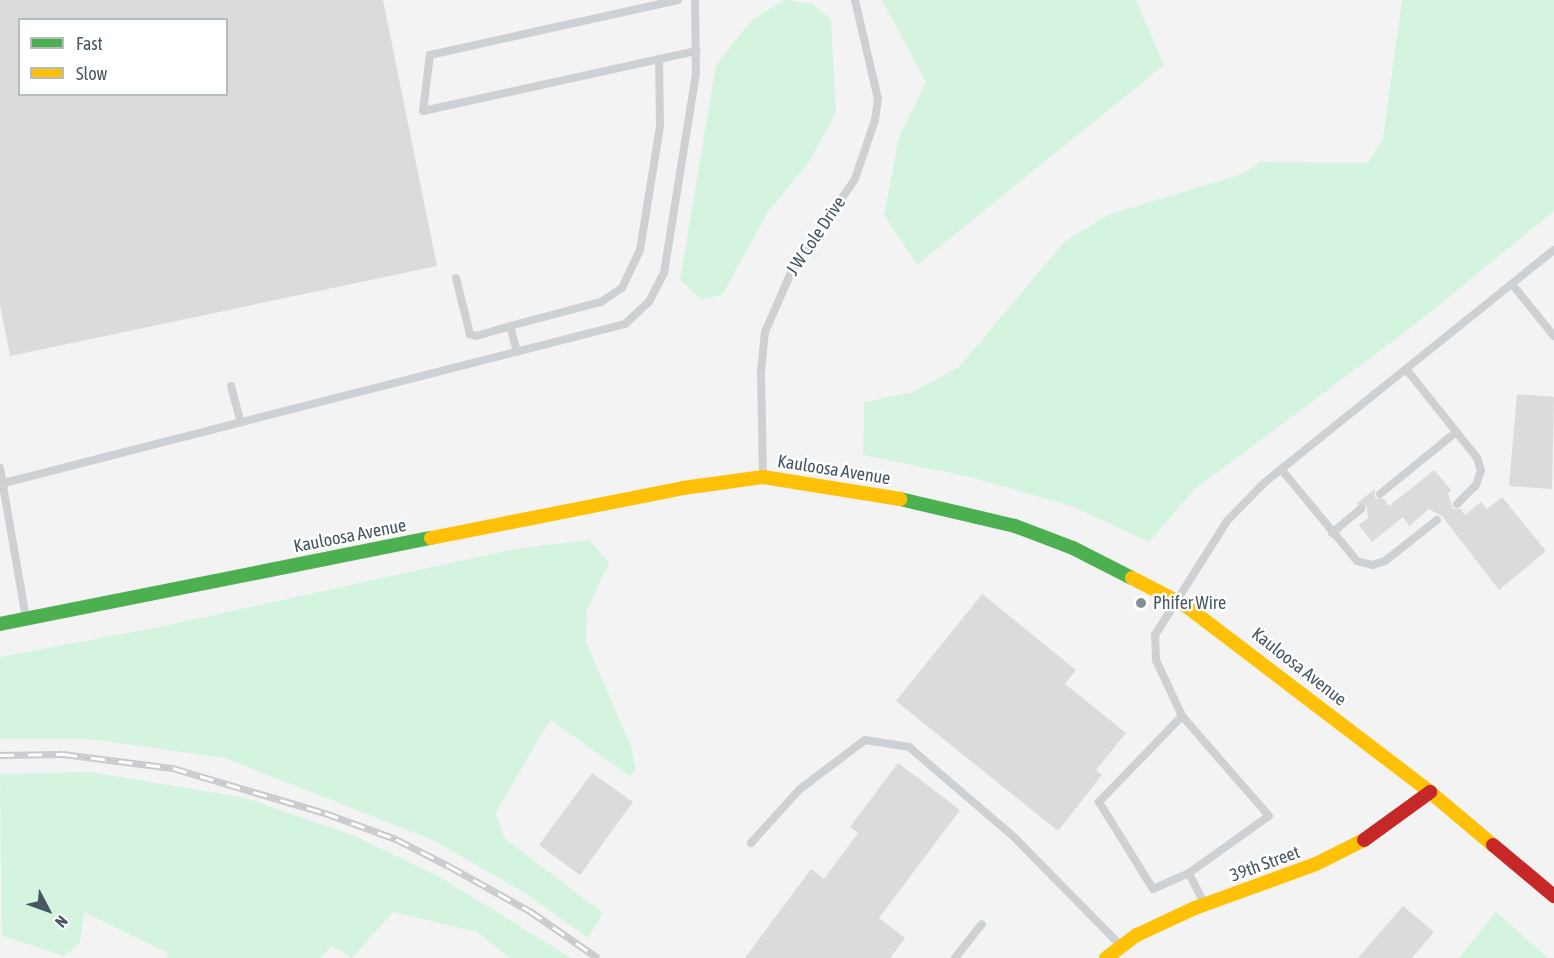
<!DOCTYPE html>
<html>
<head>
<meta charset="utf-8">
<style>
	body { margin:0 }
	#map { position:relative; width:1554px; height:958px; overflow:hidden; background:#f3f3f3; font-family:"Asap Condensed",sans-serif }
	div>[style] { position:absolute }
	.green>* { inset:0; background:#d5f4df }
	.building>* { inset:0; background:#dadbdd }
	.lane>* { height:8px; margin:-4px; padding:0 4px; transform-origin:4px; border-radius:4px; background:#ced1d4 }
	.fast>* { height:14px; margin:-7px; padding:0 7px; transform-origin:7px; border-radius:7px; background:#4caf50 }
	.slow>* { height:14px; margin:-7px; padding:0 7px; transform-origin:7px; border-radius:7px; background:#ffc107 }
	.jam>* { height:14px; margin:-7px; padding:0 7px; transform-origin:7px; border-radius:7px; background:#c62828 }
	.rail>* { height:7px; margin-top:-3.5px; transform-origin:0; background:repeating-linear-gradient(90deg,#fff 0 14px,#c8cacd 0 28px); box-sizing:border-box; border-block:2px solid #c8cacd }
	.dots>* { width:16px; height:16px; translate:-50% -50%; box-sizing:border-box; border:3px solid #fff; border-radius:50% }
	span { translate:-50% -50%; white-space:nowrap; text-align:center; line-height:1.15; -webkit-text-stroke:5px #fff; paint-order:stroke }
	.street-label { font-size:18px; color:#475762 }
	.poi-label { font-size:18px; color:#475762 }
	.left { translate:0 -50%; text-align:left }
	.legend { position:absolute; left:18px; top:18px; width:210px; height:78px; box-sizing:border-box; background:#fff; border:2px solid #b5bcc0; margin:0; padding:8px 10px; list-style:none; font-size:18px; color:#475762 }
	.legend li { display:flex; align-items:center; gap:12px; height:30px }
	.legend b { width:30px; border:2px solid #b5bcc0 }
	.north { position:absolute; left:18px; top:880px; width:60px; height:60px; -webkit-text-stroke:4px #fff; paint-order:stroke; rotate:131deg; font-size:16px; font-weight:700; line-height:24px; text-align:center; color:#475762 }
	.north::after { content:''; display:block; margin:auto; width:21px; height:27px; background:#475762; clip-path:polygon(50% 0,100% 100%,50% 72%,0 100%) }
</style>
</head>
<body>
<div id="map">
	<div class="green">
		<div style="clip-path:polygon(784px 0,813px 4px,831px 20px,836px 113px,809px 162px,768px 212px,722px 295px,702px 300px,680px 280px,716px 65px,752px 20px)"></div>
		<div style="clip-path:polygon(882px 0,1136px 0,1164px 65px,917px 265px,884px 215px,899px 137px,926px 82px)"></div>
		<div style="clip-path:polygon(1402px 0,1554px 0,1554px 211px,1417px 323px,1195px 489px,1149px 542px,1074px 507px,970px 477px,863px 455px,864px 402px,913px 392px,959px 367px,1065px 241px,1110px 214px,1243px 174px,1260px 162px,1368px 163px,1383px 138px)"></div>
		<div style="clip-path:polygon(589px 540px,609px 563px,587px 610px,586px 641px,631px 746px,636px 769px,630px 776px,550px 720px,496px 812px,504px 838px,603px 913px,588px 938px,523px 892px,435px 841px,225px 758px,89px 739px,0 739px,0 657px,159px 627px,514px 549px)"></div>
		<div style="clip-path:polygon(90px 772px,245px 798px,352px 835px,440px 877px,571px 958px,510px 958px,477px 932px,393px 912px,352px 958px,332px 946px,320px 958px,168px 958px,166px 952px,84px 912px,80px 943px,64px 956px,2px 936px,0 774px)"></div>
		<div style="clip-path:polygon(1496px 912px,1548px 958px,1459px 958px)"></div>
	</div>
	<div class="building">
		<div style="clip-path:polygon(evenodd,0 0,383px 0,437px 266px,10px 356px,0 305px,0 0,20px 20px,226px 20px,226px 94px,20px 94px,20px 20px)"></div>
		<div style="clip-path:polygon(1517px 394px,1554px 397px,1552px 489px,1509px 486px)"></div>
		<div style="clip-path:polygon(1434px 470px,1451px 490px,1448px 493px,1453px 509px,1461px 509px,1465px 515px,1481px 502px,1487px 509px,1502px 497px,1546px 551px,1499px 590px,1442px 516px,1429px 509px,1409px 526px,1403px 517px,1372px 542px,1359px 525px,1368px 518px,1367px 507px,1356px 504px,1375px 489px,1375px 498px,1384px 499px,1389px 506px)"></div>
		<div style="clip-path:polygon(982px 594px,1076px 670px,1065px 684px,1126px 733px,1096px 770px,1102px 775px,1058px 831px,896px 701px)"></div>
		<div style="clip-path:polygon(898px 763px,960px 810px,879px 918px,905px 938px,890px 958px,745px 958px,811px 869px,824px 879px,858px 833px,850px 827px)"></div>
		<div style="clip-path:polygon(592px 773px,633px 802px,580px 875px,539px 845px)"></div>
		<div style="clip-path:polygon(1403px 906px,1434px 932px,1412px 958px,1358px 958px)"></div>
	</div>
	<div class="lane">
		<div style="left:678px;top:0;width:254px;rotate:167.5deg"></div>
		<div style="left:430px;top:55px;width:56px;rotate:97.1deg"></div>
		<div style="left:423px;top:111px;width:280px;rotate:-12.4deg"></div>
		<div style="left:456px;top:278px;width:58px;rotate:76deg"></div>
		<div style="left:470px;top:334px;width:6px;rotate:18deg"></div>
		<div style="left:476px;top:336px;width:35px;rotate:-16deg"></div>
		<div style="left:1512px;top:284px;width:67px;rotate:51.1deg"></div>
		<div style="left:517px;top:352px;width:27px;rotate:-105deg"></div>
		<div style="left:510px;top:326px;width:94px;rotate:-14.8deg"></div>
		<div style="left:601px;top:302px;width:25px;rotate:-34deg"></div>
		<div style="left:622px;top:288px;width:42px;rotate:-64.7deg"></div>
		<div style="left:640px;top:250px;width:125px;rotate:-80.8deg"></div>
		<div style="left:660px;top:127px;width:68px;rotate:-90.8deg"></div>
		<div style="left:1406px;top:369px;width:114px;rotate:51.4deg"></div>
		<div style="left:1477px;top:458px;width:13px;rotate:72deg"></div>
		<div style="left:1481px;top:470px;width:16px;rotate:108deg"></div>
		<div style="left:1476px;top:485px;width:27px;rotate:135deg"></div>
		<div style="left:231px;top:386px;width:38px;rotate:75deg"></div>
		<div style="left:0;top:468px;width:152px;rotate:80.2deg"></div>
		<div style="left:1281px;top:469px;width:119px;rotate:50.4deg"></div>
		<div style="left:1357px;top:561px;width:16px;rotate:15deg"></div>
		<div style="left:1372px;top:565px;width:14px;rotate:-17deg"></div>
		<div style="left:1385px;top:561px;width:66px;rotate:-38.3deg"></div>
		<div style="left:763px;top:477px;width:105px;rotate:-91.1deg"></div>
		<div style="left:761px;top:372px;width:40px;rotate:-84.3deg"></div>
		<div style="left:765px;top:332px;width:70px;rotate:-66.4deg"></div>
		<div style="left:793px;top:268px;width:108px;rotate:-55.1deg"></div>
		<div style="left:855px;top:179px;width:62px;rotate:-71.3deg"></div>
		<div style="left:875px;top:120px;width:21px;rotate:-82deg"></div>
		<div style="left:878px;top:99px;width:102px;rotate:-103.1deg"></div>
		<div style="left:0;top:484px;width:645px;rotate:-14.36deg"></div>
		<div style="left:625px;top:324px;width:33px;rotate:-43deg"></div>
		<div style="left:649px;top:302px;width:33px;rotate:-63deg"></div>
		<div style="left:664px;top:273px;width:203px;rotate:-80.9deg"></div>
		<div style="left:696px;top:73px;width:73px;rotate:-90.8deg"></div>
		<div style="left:1380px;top:494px;width:98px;rotate:-39.2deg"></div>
		<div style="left:1332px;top:533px;width:38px;rotate:-40deg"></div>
		<div style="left:1182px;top:716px;width:120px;rotate:134deg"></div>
		<div style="left:1099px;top:802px;width:102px;rotate:58.2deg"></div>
		<div style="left:1153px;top:889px;width:39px;rotate:-24deg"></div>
		<div style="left:751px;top:843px;width:73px;rotate:-47.8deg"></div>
		<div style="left:800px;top:789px;width:81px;rotate:-37deg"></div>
		<div style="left:865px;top:740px;width:45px;rotate:9deg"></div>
		<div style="left:909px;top:747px;width:138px;rotate:40.6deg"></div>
		<div style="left:1014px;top:837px;width:153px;rotate:45.5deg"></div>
		<div style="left:1204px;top:903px;width:34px;rotate:-117deg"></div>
		<div style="left:1189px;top:873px;width:98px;rotate:-35.5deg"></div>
		<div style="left:1269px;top:816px;width:133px;rotate:-131deg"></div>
		<div style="left:1182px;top:716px;width:62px;rotate:-114.9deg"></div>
		<div style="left:1156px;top:660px;width:25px;rotate:-92deg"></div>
		<div style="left:1155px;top:635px;width:135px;rotate:-57.7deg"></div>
		<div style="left:1227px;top:521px;width:53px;rotate:-45.8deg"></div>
		<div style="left:1264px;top:483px;width:372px;rotate:-38.8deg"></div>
		<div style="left:955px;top:958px;width:43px;rotate:-51.5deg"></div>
	</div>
	<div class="fast">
		<div style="left:900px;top:499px;width:118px;rotate:13.2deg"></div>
		<div style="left:1015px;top:526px;width:62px;rotate:20.8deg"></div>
		<div style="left:1073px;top:548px;width:66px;rotate:27deg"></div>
		<div style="left:0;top:624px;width:439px;rotate:-11.3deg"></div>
	</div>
	<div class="slow">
		<div style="left:431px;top:538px;width:257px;rotate:-11.2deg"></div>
		<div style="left:683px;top:488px;width:81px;rotate:-7.8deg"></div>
		<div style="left:763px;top:477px;width:139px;rotate:9.1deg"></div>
		<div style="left:1132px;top:578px;width:61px;rotate:27.4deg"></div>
		<div style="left:1186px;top:606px;width:307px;rotate:37.3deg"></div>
		<div style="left:1430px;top:792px;width:82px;rotate:40.1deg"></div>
		<div style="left:1106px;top:958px;width:39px;rotate:-37deg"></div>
		<div style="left:1137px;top:935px;width:64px;rotate:-25deg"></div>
		<div style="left:1195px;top:908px;width:129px;rotate:-20deg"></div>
		<div style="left:1316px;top:864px;width:54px;rotate:-26.6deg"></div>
	</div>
	<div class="jam">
		<div style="left:1364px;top:840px;width:82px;rotate:-36deg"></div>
		<div style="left:1493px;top:845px;width:80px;rotate:39.9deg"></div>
	</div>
	<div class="rail">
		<div style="left:0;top:755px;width:63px;rotate:-0.9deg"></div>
		<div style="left:63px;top:754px;width:111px;rotate:7.3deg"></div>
		<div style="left:173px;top:768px;width:159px;rotate:16.5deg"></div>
		<div style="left:325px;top:813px;width:76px;rotate:20.1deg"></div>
		<div style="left:396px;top:839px;width:59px;rotate:27deg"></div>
		<div style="left:449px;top:866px;width:93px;rotate:29.1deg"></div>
		<div style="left:530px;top:911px;width:83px;rotate:34.7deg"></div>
	</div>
	<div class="dots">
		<div style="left:1141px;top:603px;background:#838e95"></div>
	</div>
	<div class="street-label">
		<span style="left:816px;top:236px;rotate:-56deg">J W Cole Drive</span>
		<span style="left:834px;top:470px;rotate:9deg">Kauloosa Avenue</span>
		<span style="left:350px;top:536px;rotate:-11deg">Kauloosa Avenue</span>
		<span style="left:1299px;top:667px;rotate:38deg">Kauloosa Avenue</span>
		<span style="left:1265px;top:864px;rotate:-20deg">39th Street</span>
	</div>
	<div class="poi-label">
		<span class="left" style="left:1153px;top:603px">Phifer Wire</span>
	</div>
	<ul class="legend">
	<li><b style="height:8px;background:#4caf50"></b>Fast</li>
	<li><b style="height:8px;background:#ffc107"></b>Slow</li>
	</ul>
	<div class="north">N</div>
</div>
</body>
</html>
